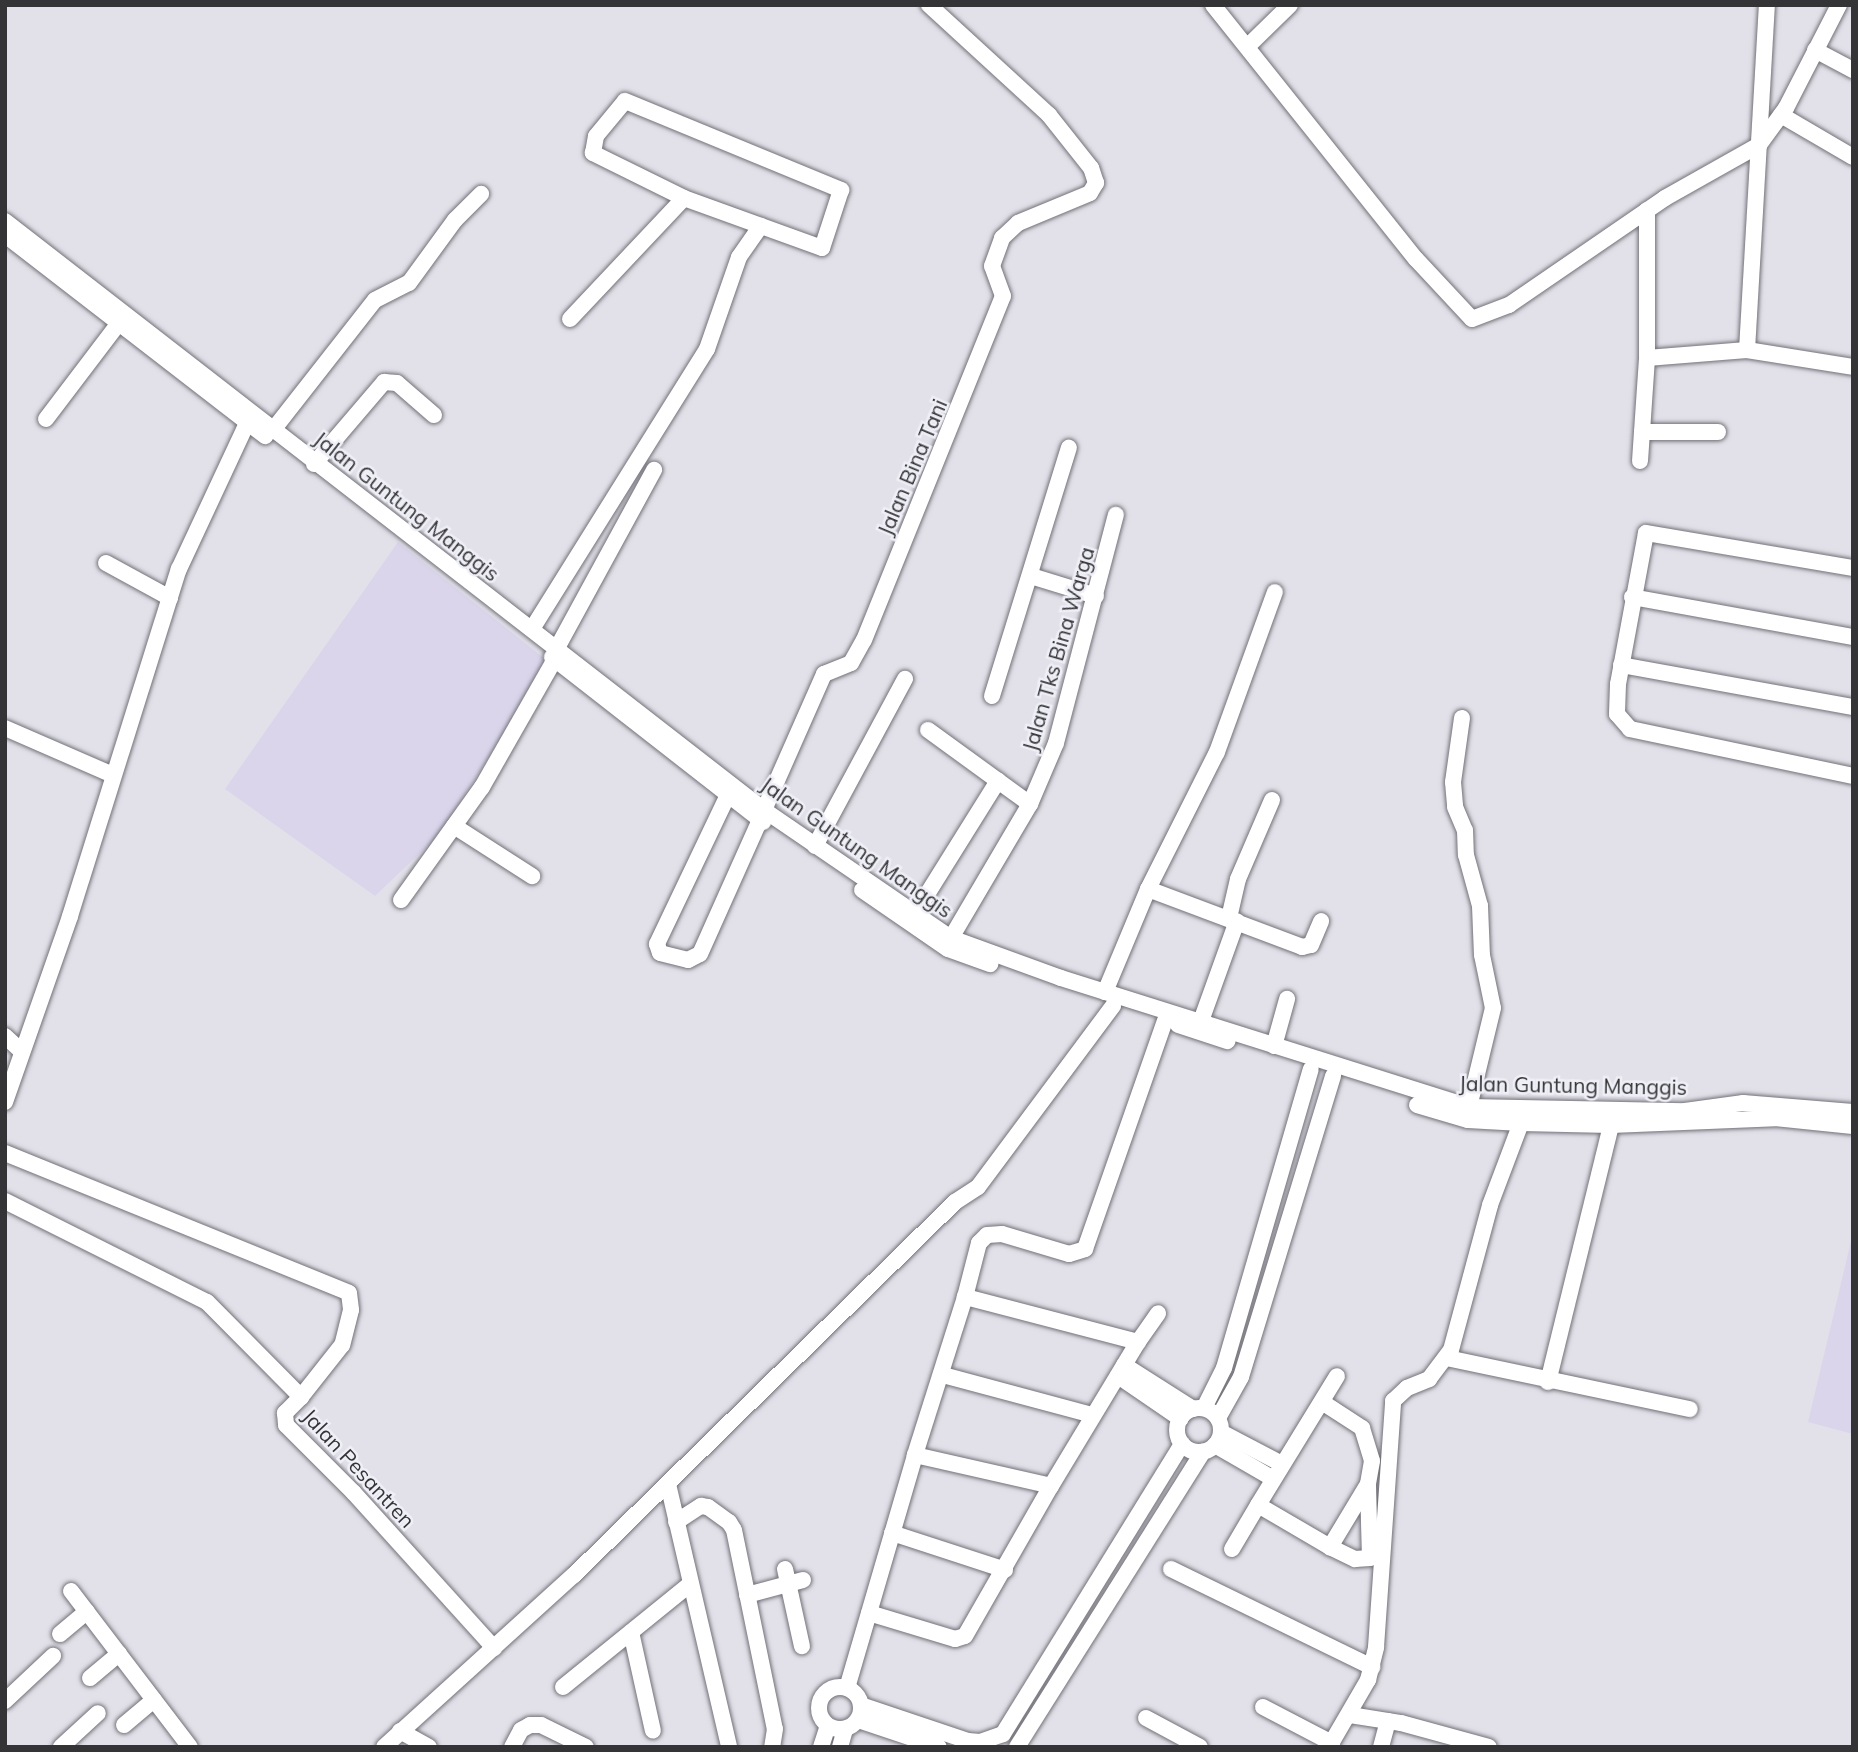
<!DOCTYPE html>
<html>
<head>
<meta charset="utf-8">
<style>
	body { margin:0 }
	#map { position:relative; width:1858px; height:1752px; overflow:hidden; background:#e2e1e9; font-family:Mulish,sans-serif }
	div>[style] { position:absolute }
	.education>* { inset:0; background:#dad5eb }
	.roads { filter:drop-shadow(0 0 2px #727178) drop-shadow(0 0 2px #727178) }
	.minor>* { height:16px; margin:-8px; padding:0 8px; transform-origin:8px; border-radius:8px; background:#fff }
	.minor>.ring { margin:-8px; padding:0; box-sizing:content-box; background:none; border:16px solid #fff; border-radius:50% }
	span { translate:-50% -50%; white-space:nowrap; text-align:center; line-height:1.15; -webkit-text-stroke:5px #efeff7; paint-order:stroke }
	.street-label { font-size:21px; color:#343437 }
	.frame { position:absolute; inset:0; border:7px solid #343437; pointer-events:none }
</style>
</head>
<body>
<div id="map">
	<div class="education">
		<div style="clip-path:polygon(398px 542px,549px 662px,439px 835px,375px 896px,225px 789px)"></div>
		<div style="clip-path:polygon(1853px 1233px,1853px 1434px,1808px 1422px)"></div>
	</div>
	<div class="roads">
		<div class="minor">
			<div style="left:1213px;top:5px;width:325px;rotate:51.4deg"></div>
			<div style="left:1416px;top:259px;width:82px;rotate:47deg"></div>
			<div style="left:1472px;top:319px;width:40px;rotate:-21deg"></div>
			<div style="left:1509px;top:305px;width:189px;rotate:-34.4deg"></div>
			<div style="left:1665px;top:198px;width:108px;rotate:-29.4deg"></div>
			<div style="left:1759px;top:145px;width:46px;rotate:-53.9deg"></div>
			<div style="left:1786px;top:108px;width:116px;rotate:-62.8deg"></div>
			<div style="left:1247px;top:47px;width:60px;rotate:-44.3deg"></div>
			<div style="left:1815px;top:50px;width:43px;rotate:27.8deg"></div>
			<div style="left:625px;top:101px;width:234px;rotate:22.4deg"></div>
			<div style="left:841px;top:190px;width:61px;rotate:108.1deg"></div>
			<div style="left:822px;top:248px;width:147px;rotate:-160.1deg"></div>
			<div style="left:684px;top:198px;width:102px;rotate:-153.7deg"></div>
			<div style="left:593px;top:153px;width:17px;rotate:-80deg"></div>
			<div style="left:596px;top:136px;width:45px;rotate:-50.4deg"></div>
			<div style="left:1781px;top:115px;width:83px;rotate:30.3deg"></div>
			<div style="left:1647px;top:210px;width:148px;rotate:90deg"></div>
			<div style="left:5px;top:221px;width:961px;rotate:37.81deg"></div>
			<div style="left:764px;top:810px;width:227px;rotate:34.4deg"></div>
			<div style="left:951px;top:938px;width:117px;rotate:20deg"></div>
			<div style="left:1061px;top:978px;width:428px;rotate:17.5deg"></div>
			<div style="left:1469px;top:1107px;width:216px;rotate:1.1deg"></div>
			<div style="left:1685px;top:1111px;width:59px;rotate:-7.9deg"></div>
			<div style="left:1743px;top:1103px;width:110px;rotate:4.7deg"></div>
			<div style="left:5px;top:235px;width:329px;rotate:37.7deg"></div>
			<div style="left:570px;top:319px;width:166px;rotate:-46.7deg"></div>
			<div style="left:1747px;top:350px;width:346px;rotate:-86.7deg"></div>
			<div style="left:46px;top:419px;width:119px;rotate:-52.8deg"></div>
			<div style="left:273px;top:430px;width:165px;rotate:-51.9deg"></div>
			<div style="left:375px;top:300px;width:38px;rotate:-27deg"></div>
			<div style="left:409px;top:283px;width:78px;rotate:-53.9deg"></div>
			<div style="left:455px;top:220px;width:37px;rotate:-45deg"></div>
			<div style="left:1642px;top:432px;width:76px"></div>
			<div style="left:1640px;top:461px;width:103px;rotate:-86.1deg"></div>
			<div style="left:1647px;top:358px;width:100px;rotate:-4.6deg"></div>
			<div style="left:1747px;top:350px;width:107px;rotate:9.1deg"></div>
			<div style="left:314px;top:464px;width:108px;rotate:-49.5deg"></div>
			<div style="left:384px;top:382px;width:13px;rotate:4deg"></div>
			<div style="left:397px;top:383px;width:49px;rotate:40.9deg"></div>
			<div style="left:106px;top:563px;width:73px;rotate:28.7deg"></div>
			<div style="left:1853px;top:568px;width:210px;rotate:-170.4deg"></div>
			<div style="left:1646px;top:533px;width:154px;rotate:100.5deg"></div>
			<div style="left:1618px;top:684px;width:30px;rotate:92deg"></div>
			<div style="left:1617px;top:714px;width:20px;rotate:49deg"></div>
			<div style="left:1630px;top:729px;width:228px;rotate:11.9deg"></div>
			<div style="left:1031px;top:576px;width:68px;rotate:17.1deg"></div>
			<div style="left:1632px;top:597px;width:225px;rotate:10.3deg"></div>
			<div style="left:532px;top:629px;width:330px;rotate:-58deg"></div>
			<div style="left:707px;top:349px;width:97px;rotate:-70.8deg"></div>
			<div style="left:739px;top:257px;width:38px;rotate:-55deg"></div>
			<div style="left:557px;top:648px;width:203px;rotate:-61.4deg"></div>
			<div style="left:552px;top:657px;width:268px;rotate:38deg"></div>
			<div style="left:1621px;top:665px;width:236px;rotate:10.3deg"></div>
			<div style="left:992px;top:696px;width:260px;rotate:-72.8deg"></div>
			<div style="left:1462px;top:718px;width:65px;rotate:98deg"></div>
			<div style="left:1453px;top:782px;width:25px;rotate:85deg"></div>
			<div style="left:1455px;top:807px;width:25px;rotate:67deg"></div>
			<div style="left:1465px;top:830px;width:25px;rotate:88deg"></div>
			<div style="left:1466px;top:855px;width:53px;rotate:74.6deg"></div>
			<div style="left:1480px;top:906px;width:49px;rotate:87.7deg"></div>
			<div style="left:1482px;top:955px;width:54px;rotate:78.3deg"></div>
			<div style="left:1493px;top:1008px;width:102px;rotate:103.6deg"></div>
			<div style="left:5px;top:728px;width:118px;rotate:23.5deg"></div>
			<div style="left:928px;top:730px;width:126px;rotate:36deg"></div>
			<div style="left:727px;top:797px;width:163px;rotate:115.5deg"></div>
			<div style="left:657px;top:944px;width:9px;rotate:72deg"></div>
			<div style="left:660px;top:953px;width:29px;rotate:14deg"></div>
			<div style="left:688px;top:960px;width:13px;rotate:-27deg"></div>
			<div style="left:700px;top:954px;width:147px;rotate:-65.9deg"></div>
			<div style="left:764px;top:810px;width:149px;rotate:-66.2deg"></div>
			<div style="left:824px;top:674px;width:29px;rotate:-22deg"></div>
			<div style="left:851px;top:663px;width:26px;rotate:-61deg"></div>
			<div style="left:864px;top:640px;width:371px;rotate:-68deg"></div>
			<div style="left:1003px;top:296px;width:32px;rotate:-110deg"></div>
			<div style="left:992px;top:266px;width:30px;rotate:-70deg"></div>
			<div style="left:1002px;top:238px;width:22px;rotate:-43deg"></div>
			<div style="left:1018px;top:223px;width:78px;rotate:-22.6deg"></div>
			<div style="left:1090px;top:193px;width:12px;rotate:-59deg"></div>
			<div style="left:1096px;top:183px;width:16px;rotate:-108deg"></div>
			<div style="left:1091px;top:168px;width:68px;rotate:-128.4deg"></div>
			<div style="left:1049px;top:115px;width:163px;rotate:-137.5deg"></div>
			<div style="left:454px;top:826px;width:93px;rotate:32.7deg"></div>
			<div style="left:815px;top:846px;width:190px;rotate:-61.7deg"></div>
			<div style="left:1148px;top:889px;width:165px;rotate:20.6deg"></div>
			<div style="left:1302px;top:947px;width:9px;rotate:-13deg"></div>
			<div style="left:1311px;top:945px;width:26px;rotate:-67deg"></div>
			<div style="left:862px;top:890px;width:104px;rotate:34.5deg"></div>
			<div style="left:948px;top:949px;width:45px;rotate:19.7deg"></div>
			<div style="left:401px;top:900px;width:139px;rotate:-54.4deg"></div>
			<div style="left:482px;top:787px;width:147px;rotate:-60.3deg"></div>
			<div style="left:916px;top:912px;width:155px;rotate:-58deg"></div>
			<div style="left:1229px;top:918px;width:40px;rotate:-77deg"></div>
			<div style="left:1238px;top:879px;width:86px;rotate:-66.7deg"></div>
			<div style="left:951px;top:938px;width:156px;rotate:-59.5deg"></div>
			<div style="left:1030px;top:804px;width:66px;rotate:-66.9deg"></div>
			<div style="left:1056px;top:743px;width:236px;rotate:-75.3deg"></div>
			<div style="left:1105px;top:992px;width:112px;rotate:-67.3deg"></div>
			<div style="left:1148px;top:889px;width:153px;rotate:-63.3deg"></div>
			<div style="left:1217px;top:752px;width:170px;rotate:-70.1deg"></div>
			<div style="left:1201px;top:1021px;width:106px;rotate:-70.2deg"></div>
			<div style="left:1178px;top:1025px;width:52px;rotate:18.1deg"></div>
			<div style="left:5px;top:1036px;width:23px;rotate:43deg"></div>
			<div style="left:1274px;top:1046px;width:49px;rotate:-74.5deg"></div>
			<div style="left:5px;top:1102px;width:197px;rotate:-70.7deg"></div>
			<div style="left:70px;top:916px;width:364px;rotate:-72.6deg"></div>
			<div style="left:179px;top:569px;width:161px;rotate:-65deg"></div>
			<div style="left:1417px;top:1105px;width:53px;rotate:16.4deg"></div>
			<div style="left:1468px;top:1120px;width:53px;rotate:3.2deg"></div>
			<div style="left:1521px;top:1123px;width:90px;rotate:1.3deg"></div>
			<div style="left:1611px;top:1125px;width:164px;rotate:-2.4deg"></div>
			<div style="left:1775px;top:1118px;width:78px;rotate:5.9deg"></div>
			<div style="left:5px;top:1153px;width:371px;rotate:22.1deg"></div>
			<div style="left:349px;top:1293px;width:17px;rotate:83deg"></div>
			<div style="left:351px;top:1310px;width:36px;rotate:104deg"></div>
			<div style="left:342px;top:1345px;width:66px;rotate:128.3deg"></div>
			<div style="left:5px;top:1201px;width:226px;rotate:26.6deg"></div>
			<div style="left:207px;top:1302px;width:134px;rotate:45.3deg"></div>
			<div style="left:301px;top:1397px;width:23px;rotate:135deg"></div>
			<div style="left:285px;top:1413px;width:12px;rotate:85deg"></div>
			<div style="left:286px;top:1425px;width:96px;rotate:45deg"></div>
			<div style="left:354px;top:1493px;width:209px;rotate:47.9deg"></div>
			<div style="left:965px;top:1297px;width:56px;rotate:-75.5deg"></div>
			<div style="left:979px;top:1243px;width:11px;rotate:-45deg"></div>
			<div style="left:987px;top:1235px;width:15px;rotate:-4deg"></div>
			<div style="left:1002px;top:1234px;width:70px;rotate:16.6deg"></div>
			<div style="left:1069px;top:1254px;width:17px;rotate:-17deg"></div>
			<div style="left:1085px;top:1249px;width:242px;rotate:-70.7deg"></div>
			<div style="left:1138px;top:1342px;width:35px;rotate:-55deg"></div>
			<div style="left:1447px;top:1358px;width:248px;rotate:11.9deg"></div>
			<div style="left:1124px;top:1365px;width:82px;rotate:32.5deg"></div>
			<div style="left:943px;top:1375px;width:154px;rotate:15deg"></div>
			<div style="left:1118px;top:1376px;width:76px;rotate:34.3deg"></div>
			<div style="left:1548px;top:1382px;width:265px;rotate:-76.2deg"></div>
			<div style="left:1322px;top:1402px;width:48px;rotate:33deg"></div>
			<div style="left:1362px;top:1428px;width:34px;rotate:73deg"></div>
			<div style="left:1372px;top:1461px;width:23px;rotate:100deg"></div>
			<div style="left:1368px;top:1484px;width:74px;rotate:121.1deg"></div>
			<div style="left:1330px;top:1547px;width:83px;rotate:-149.7deg"></div>
			<div style="left:1258px;top:1505px;width:151px;rotate:-58.5deg"></div>
			<div style="left:1204px;top:1408px;width:45px;rotate:-63.4deg"></div>
			<div style="left:1224px;top:1368px;width:311px;rotate:-73.8deg"></div>
			<div class="ring" style="left:1177px;top:1408px;width:28px;height:28px"></div>
			<div style="left:1218px;top:1418px;width:47px;rotate:-60.7deg"></div>
			<div style="left:1241px;top:1377px;width:315px;rotate:-73deg"></div>
			<div style="left:1221px;top:1432px;width:69px;rotate:27.7deg"></div>
			<div style="left:1215px;top:1445px;width:66px;rotate:30.1deg"></div>
			<div style="left:668px;top:1484px;width:270px;rotate:76.9deg"></div>
			<div style="left:676px;top:1522px;width:30px;rotate:-33deg"></div>
			<div style="left:701px;top:1506px;width:7px;rotate:8deg"></div>
			<div style="left:708px;top:1507px;width:26px;rotate:36deg"></div>
			<div style="left:729px;top:1522px;width:9px;rotate:58deg"></div>
			<div style="left:734px;top:1530px;width:203px;rotate:78.4deg"></div>
			<div style="left:775px;top:1729px;width:18px;rotate:99deg"></div>
			<div style="left:892px;top:1533px;width:119px;rotate:18.1deg"></div>
			<div style="left:1330px;top:1547px;width:28px;rotate:26deg"></div>
			<div style="left:1355px;top:1559px;width:15px;rotate:-4deg"></div>
			<div style="left:1370px;top:1558px;width:72px;rotate:-91.6deg"></div>
			<div style="left:1232px;top:1549px;width:51px;rotate:-59.4deg"></div>
			<div style="left:785px;top:1569px;width:79px;rotate:77.6deg"></div>
			<div style="left:1171px;top:1569px;width:224px;rotate:26deg"></div>
			<div style="left:71px;top:1591px;width:196px;rotate:52.7deg"></div>
			<div style="left:747px;top:1595px;width:58px;rotate:-15deg"></div>
			<div style="left:869px;top:1613px;width:90px;rotate:16.8deg"></div>
			<div style="left:955px;top:1639px;width:10px;rotate:-17deg"></div>
			<div style="left:965px;top:1636px;width:173px;rotate:-60.2deg"></div>
			<div style="left:631px;top:1632px;width:101px;rotate:77.5deg"></div>
			<div style="left:60px;top:1634px;width:35px;rotate:-40deg"></div>
			<div style="left:90px;top:1678px;width:38px;rotate:-40deg"></div>
			<div style="left:563px;top:1687px;width:164px;rotate:-39deg"></div>
			<div class="ring" style="left:819px;top:1687px;width:26px;height:26px"></div>
			<div style="left:847px;top:1688px;width:243px;rotate:-73.7deg"></div>
			<div style="left:915px;top:1455px;width:139px;rotate:12.8deg"></div>
			<div style="left:1051px;top:1486px;width:168px;rotate:-58.9deg"></div>
			<div style="left:1138px;top:1342px;width:179px;rotate:-165.4deg"></div>
			<div style="left:965px;top:1297px;width:166px;rotate:107.6deg"></div>
			<div style="left:5px;top:1701px;width:66px;rotate:-43.2deg"></div>
			<div style="left:861px;top:1705px;width:113px;rotate:18.6deg"></div>
			<div style="left:968px;top:1741px;width:12px;rotate:5deg"></div>
			<div style="left:980px;top:1742px;width:24px;rotate:-19deg"></div>
			<div style="left:1003px;top:1734px;width:341px;rotate:-58.3deg"></div>
			<div style="left:1263px;top:1707px;width:78px;rotate:27.6deg"></div>
			<div style="left:1350px;top:1715px;width:52px;rotate:8.9deg"></div>
			<div style="left:1401px;top:1723px;width:91px;rotate:15.3deg"></div>
			<div style="left:1146px;top:1718px;width:61px;rotate:28.2deg"></div>
			<div style="left:858px;top:1720px;width:85px;rotate:18.4deg"></div>
			<div style="left:124px;top:1725px;width:39px;rotate:-40deg"></div>
			<div style="left:400px;top:1731px;width:33px;rotate:29deg"></div>
			<div style="left:61px;top:1747px;width:50px;rotate:-42.6deg"></div>
			<div style="left:384px;top:1747px;width:256px;rotate:-42.2deg"></div>
			<div style="left:574px;top:1575px;width:533px;rotate:-44.39deg"></div>
			<div style="left:955px;top:1202px;width:27px;rotate:-33deg"></div>
			<div style="left:978px;top:1187px;width:226px;rotate:-53.3deg"></div>
			<div style="left:512px;top:1747px;width:19px;rotate:-62deg"></div>
			<div style="left:521px;top:1730px;width:10px;rotate:-29deg"></div>
			<div style="left:530px;top:1725px;width:11px"></div>
			<div style="left:541px;top:1725px;width:50px;rotate:26.1deg"></div>
			<div style="left:821px;top:1747px;width:22px;rotate:-72deg"></div>
			<div style="left:840px;top:1747px;width:19px;rotate:-74deg"></div>
			<div style="left:1017px;top:1747px;width:349px;rotate:-57.8deg"></div>
			<div style="left:1329px;top:1747px;width:78px;rotate:-59.8deg"></div>
			<div style="left:1368px;top:1680px;width:34px;rotate:-76deg"></div>
			<div style="left:1376px;top:1647px;width:247px;rotate:-86deg"></div>
			<div style="left:1393px;top:1401px;width:19px;rotate:-43deg"></div>
			<div style="left:1407px;top:1388px;width:24px;rotate:-22deg"></div>
			<div style="left:1429px;top:1379px;width:36px;rotate:-53deg"></div>
			<div style="left:1451px;top:1350px;width:150px;rotate:-74.9deg"></div>
			<div style="left:1490px;top:1205px;width:88px;rotate:-69.3deg"></div>
			<div style="left:1381px;top:1747px;width:27px;rotate:-75deg"></div>
		</div>
	</div>
	<div class="street-label">
		<span style="left:912px;top:467px;rotate:-67deg">Jalan Bina Tani</span>
		<span style="left:407px;top:506px;rotate:38deg">Jalan Guntung Manggis</span>
		<span style="left:1058px;top:649px;rotate:-74deg">Jalan Tks Bina Warga</span>
		<span style="left:857px;top:847px;rotate:35deg">Jalan Guntung Manggis</span>
		<span style="left:1573px;top:1085px;rotate:1deg">Jalan Guntung Manggis</span>
		<span style="left:359px;top:1468px;rotate:47deg">Jalan Pesantren</span>
	</div>
	<div class="frame"></div>
</div>
</body>
</html>
